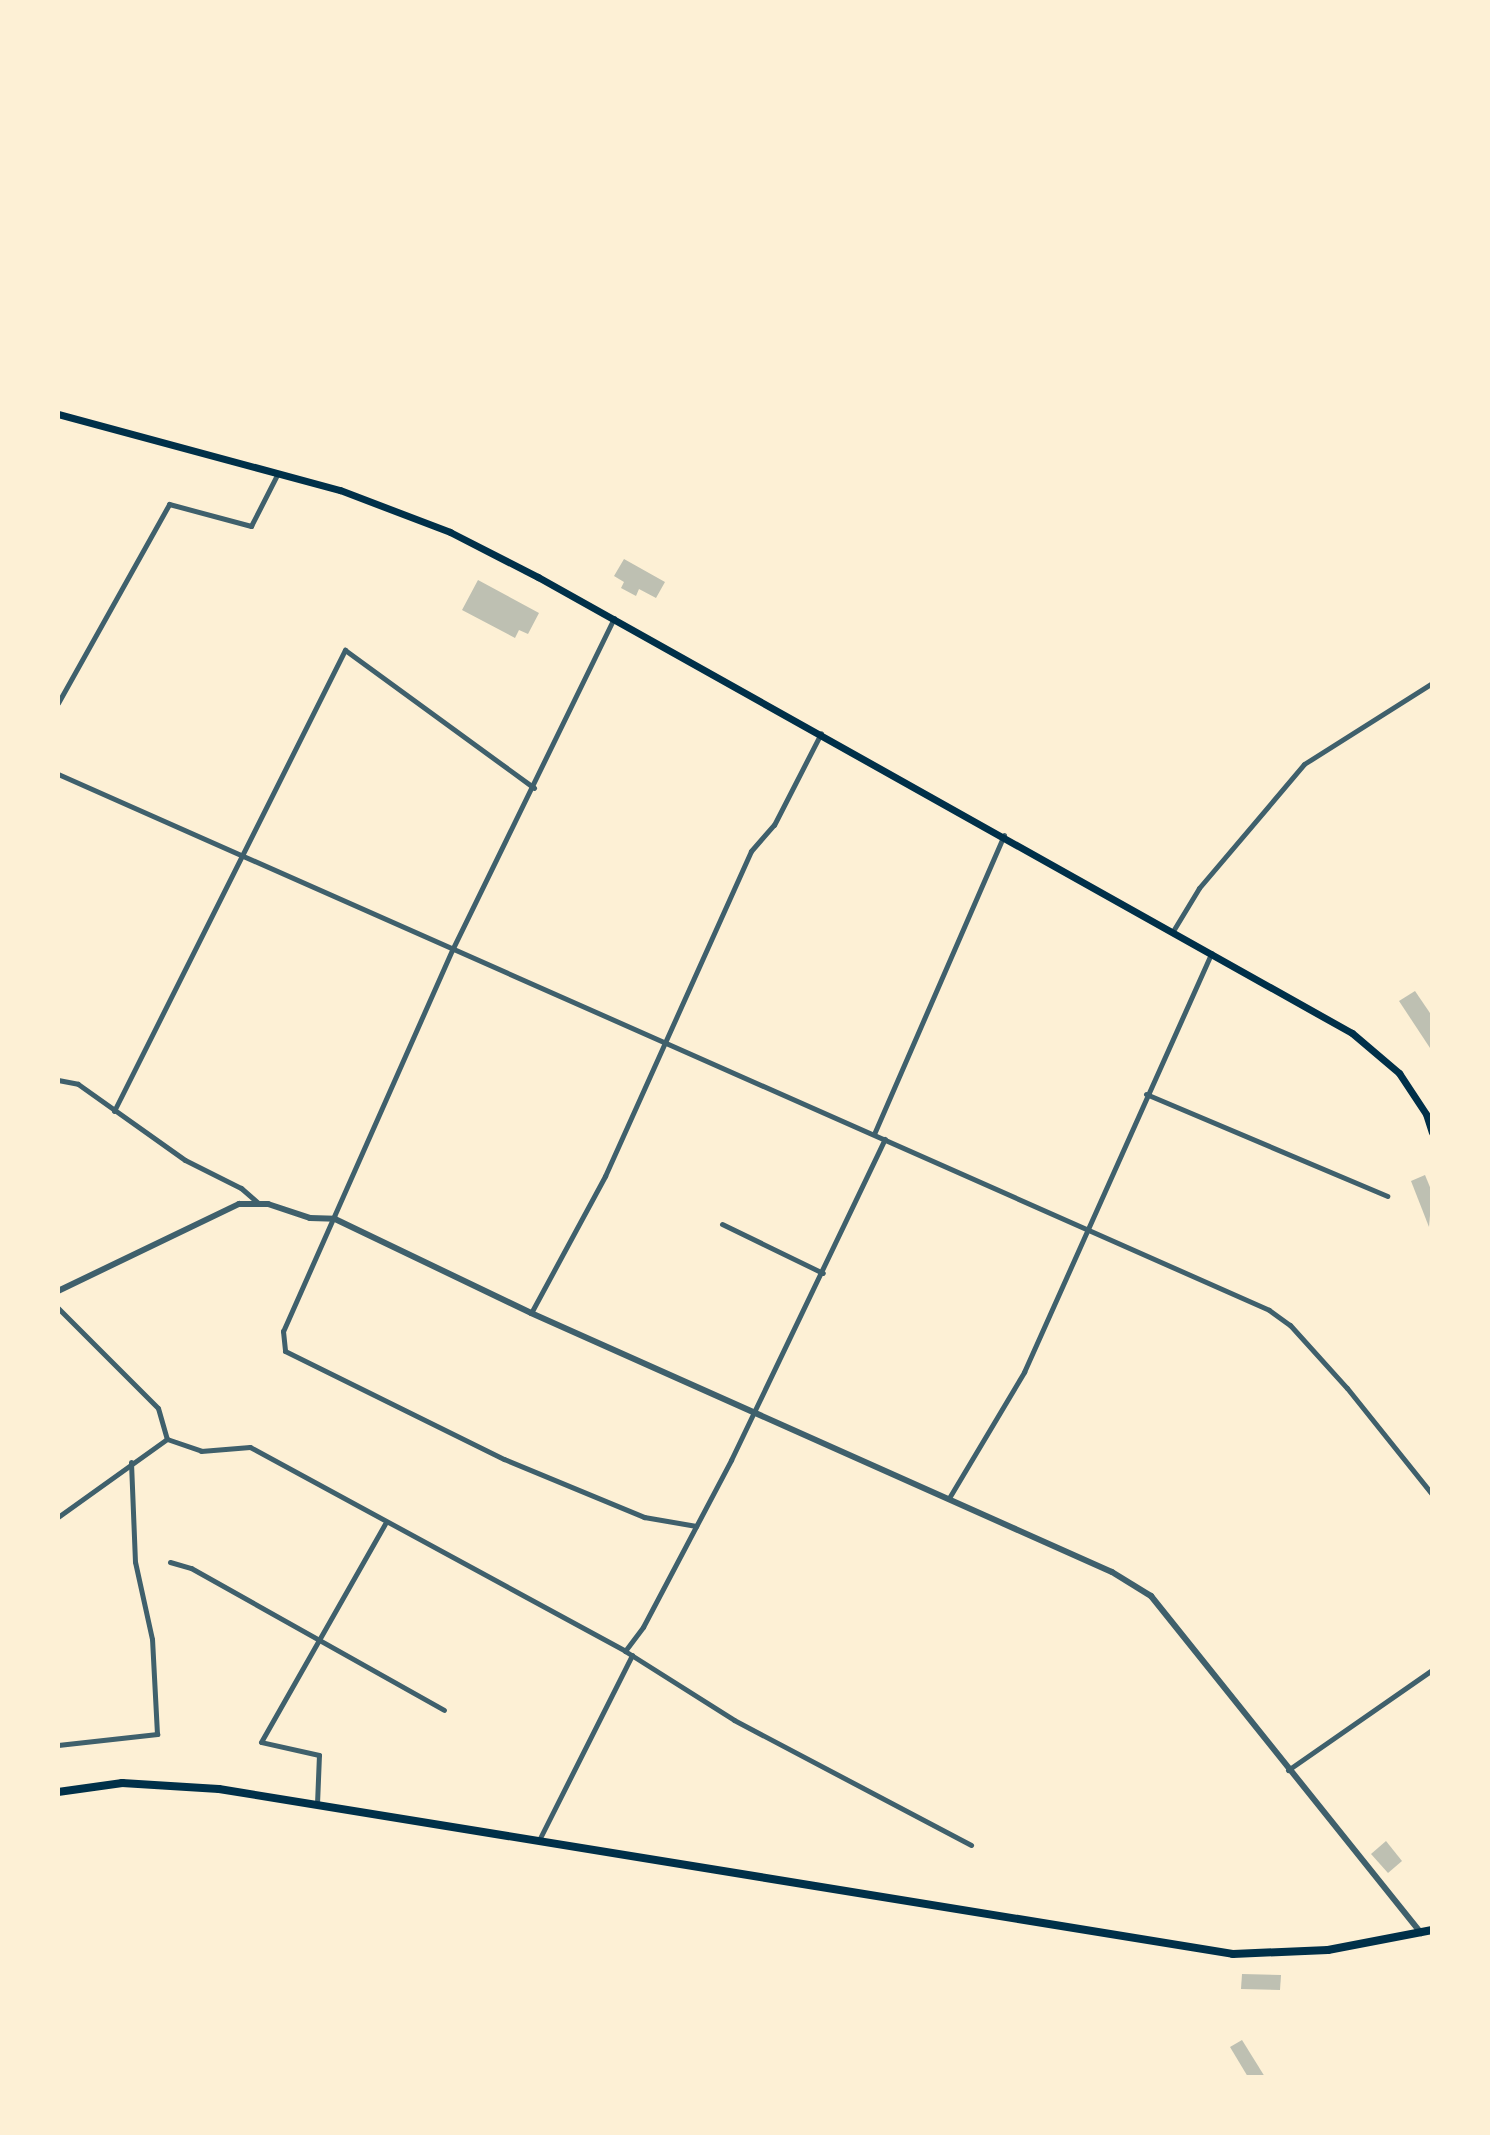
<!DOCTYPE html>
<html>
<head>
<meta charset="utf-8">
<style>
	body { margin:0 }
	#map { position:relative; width:1490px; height:2135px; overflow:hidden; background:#fdf0d5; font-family:"Nunito Sans",sans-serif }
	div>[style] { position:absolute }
	.building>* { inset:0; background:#bec0b2 }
	.minor>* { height:5px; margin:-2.5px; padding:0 2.5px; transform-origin:2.5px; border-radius:2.5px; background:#3f606c }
	.tertiary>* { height:6px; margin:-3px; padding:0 3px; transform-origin:3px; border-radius:3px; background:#3f606c }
	.secondary>* { height:7px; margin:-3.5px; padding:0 3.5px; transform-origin:3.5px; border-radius:3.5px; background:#003049 }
	.primary>* { height:8px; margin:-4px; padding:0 4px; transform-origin:4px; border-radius:4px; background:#003049 }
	span { translate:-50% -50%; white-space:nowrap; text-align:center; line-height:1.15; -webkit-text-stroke:5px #fdf0d5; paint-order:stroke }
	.frame { position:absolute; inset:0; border:60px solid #fdf0d5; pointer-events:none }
</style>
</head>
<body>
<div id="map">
	<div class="building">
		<div style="clip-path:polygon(624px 559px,665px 582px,656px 598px,639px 589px,636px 596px,621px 588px,624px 582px,614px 576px)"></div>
		<div style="clip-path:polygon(478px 580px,539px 613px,528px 634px,519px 630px,515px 638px,462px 610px)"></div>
		<div style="clip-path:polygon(1415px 991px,1432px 1016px,1432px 1051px,1399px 1001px)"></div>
		<div style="clip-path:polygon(1425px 1175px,1432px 1192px,1429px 1227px,1411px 1181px)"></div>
		<div style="clip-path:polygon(1386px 1841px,1402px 1861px,1388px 1873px,1371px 1854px)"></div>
		<div style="clip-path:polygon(1242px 1974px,1281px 1975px,1280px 1990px,1241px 1989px)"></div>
		<div style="clip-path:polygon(1242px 2040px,1265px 2077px,1248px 2077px,1230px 2047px)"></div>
	</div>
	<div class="minor">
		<div style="left:614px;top:618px;width:369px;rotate:116deg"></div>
		<div style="left:452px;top:950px;width:417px;rotate:113.9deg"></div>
		<div style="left:283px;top:1331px;width:20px;rotate:84deg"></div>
		<div style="left:285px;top:1351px;width:244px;rotate:26.3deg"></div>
		<div style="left:504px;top:1459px;width:152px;rotate:22.5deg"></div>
		<div style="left:644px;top:1517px;width:53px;rotate:9.8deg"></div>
		<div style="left:58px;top:703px;width:228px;rotate:-60.8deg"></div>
		<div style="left:169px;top:504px;width:85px;rotate:15deg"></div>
		<div style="left:251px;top:526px;width:59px;rotate:-63deg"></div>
		<div style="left:58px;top:774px;width:1324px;rotate:23.87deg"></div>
		<div style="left:1269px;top:1310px;width:26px;rotate:36deg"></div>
		<div style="left:1290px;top:1325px;width:85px;rotate:47.9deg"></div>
		<div style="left:1347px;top:1388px;width:136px;rotate:51.3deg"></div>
		<div style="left:1173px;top:931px;width:50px;rotate:-58.8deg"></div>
		<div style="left:1199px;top:888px;width:162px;rotate:-49.7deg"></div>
		<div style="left:1304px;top:764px;width:151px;rotate:-32.3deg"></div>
		<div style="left:58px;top:1080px;width:20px;rotate:11deg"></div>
		<div style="left:78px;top:1084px;width:131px;rotate:35.4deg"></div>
		<div style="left:185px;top:1160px;width:63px;rotate:26.6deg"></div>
		<div style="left:241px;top:1188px;width:23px;rotate:41deg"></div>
		<div style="left:1146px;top:1094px;width:262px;rotate:22.9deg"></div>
		<div style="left:114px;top:1111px;width:516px;rotate:-63.39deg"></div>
		<div style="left:345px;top:650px;width:234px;rotate:36.1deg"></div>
		<div style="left:874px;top:1134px;width:326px;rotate:-66.5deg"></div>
		<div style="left:722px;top:1224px;width:112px;rotate:25.9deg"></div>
		<div style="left:58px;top:1308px;width:141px;rotate:45deg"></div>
		<div style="left:158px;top:1408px;width:32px;rotate:74deg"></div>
		<div style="left:531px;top:1313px;width:156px;rotate:-61.6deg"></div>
		<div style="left:605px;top:1176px;width:356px;rotate:-65.8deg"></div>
		<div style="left:751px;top:851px;width:35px;rotate:-49deg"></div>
		<div style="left:774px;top:825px;width:103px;rotate:-62.9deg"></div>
		<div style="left:949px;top:1498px;width:147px;rotate:-59.2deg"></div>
		<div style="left:1024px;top:1372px;width:459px;rotate:-65.9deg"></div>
		<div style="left:58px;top:1517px;width:134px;rotate:-35.6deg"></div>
		<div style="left:167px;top:1439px;width:36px;rotate:19deg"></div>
		<div style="left:201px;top:1451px;width:49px;rotate:-4.7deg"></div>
		<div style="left:250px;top:1447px;width:427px;rotate:28.5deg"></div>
		<div style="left:625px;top:1651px;width:129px;rotate:32.3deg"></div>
		<div style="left:734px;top:1720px;width:268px;rotate:27.8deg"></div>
		<div style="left:170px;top:1562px;width:22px;rotate:16deg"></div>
		<div style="left:191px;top:1568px;width:290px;rotate:29.3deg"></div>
		<div style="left:625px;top:1651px;width:30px;rotate:-53deg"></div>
		<div style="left:643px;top:1627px;width:189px;rotate:-62.2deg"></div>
		<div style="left:731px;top:1460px;width:356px;rotate:-64.4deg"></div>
		<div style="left:58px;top:1745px;width:100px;rotate:-6.3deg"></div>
		<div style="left:157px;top:1734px;width:95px;rotate:-93deg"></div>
		<div style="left:152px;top:1639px;width:79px;rotate:-102.4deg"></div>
		<div style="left:135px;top:1562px;width:100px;rotate:-92.3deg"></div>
		<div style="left:1288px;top:1770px;width:175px;rotate:-34.8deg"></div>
		<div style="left:317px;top:1804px;width:49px;rotate:-87.7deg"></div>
		<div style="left:319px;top:1755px;width:59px;rotate:-167.4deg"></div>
		<div style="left:261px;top:1742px;width:251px;rotate:-60.4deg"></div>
		<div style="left:539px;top:1840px;width:207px;rotate:-63.3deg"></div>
	</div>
	<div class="tertiary">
		<div style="left:58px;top:1291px;width:201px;rotate:-25.7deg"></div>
		<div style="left:239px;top:1204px;width:29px"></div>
		<div style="left:268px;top:1204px;width:44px;rotate:18.4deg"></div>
		<div style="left:310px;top:1218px;width:25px;rotate:2deg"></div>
		<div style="left:335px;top:1219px;width:217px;rotate:25.6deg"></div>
		<div style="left:531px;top:1313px;width:636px;rotate:24.03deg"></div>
		<div style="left:1112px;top:1572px;width:46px;rotate:31.6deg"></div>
		<div style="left:1151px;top:1596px;width:432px;rotate:51.3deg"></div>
	</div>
	<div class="secondary">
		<div style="left:58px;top:414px;width:292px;rotate:15.1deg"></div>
		<div style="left:340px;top:490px;width:118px;rotate:20.9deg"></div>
		<div style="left:450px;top:532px;width:99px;rotate:27.1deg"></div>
		<div style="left:538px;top:577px;width:933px;rotate:29.26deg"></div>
		<div style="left:1352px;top:1033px;width:62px;rotate:40.4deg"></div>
		<div style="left:1399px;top:1073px;width:49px;rotate:56.6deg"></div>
		<div style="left:1426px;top:1114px;width:19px;rotate:72deg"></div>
	</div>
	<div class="primary">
		<div style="left:58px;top:1792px;width:65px;rotate:-8deg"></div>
		<div style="left:122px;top:1783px;width:97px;rotate:3.5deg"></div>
		<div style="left:219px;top:1789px;width:1027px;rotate:9.24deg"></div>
		<div style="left:1233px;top:1954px;width:95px;rotate:-2.4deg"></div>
		<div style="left:1328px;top:1950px;width:106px;rotate:-10.9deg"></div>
	</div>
	<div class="frame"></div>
</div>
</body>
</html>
